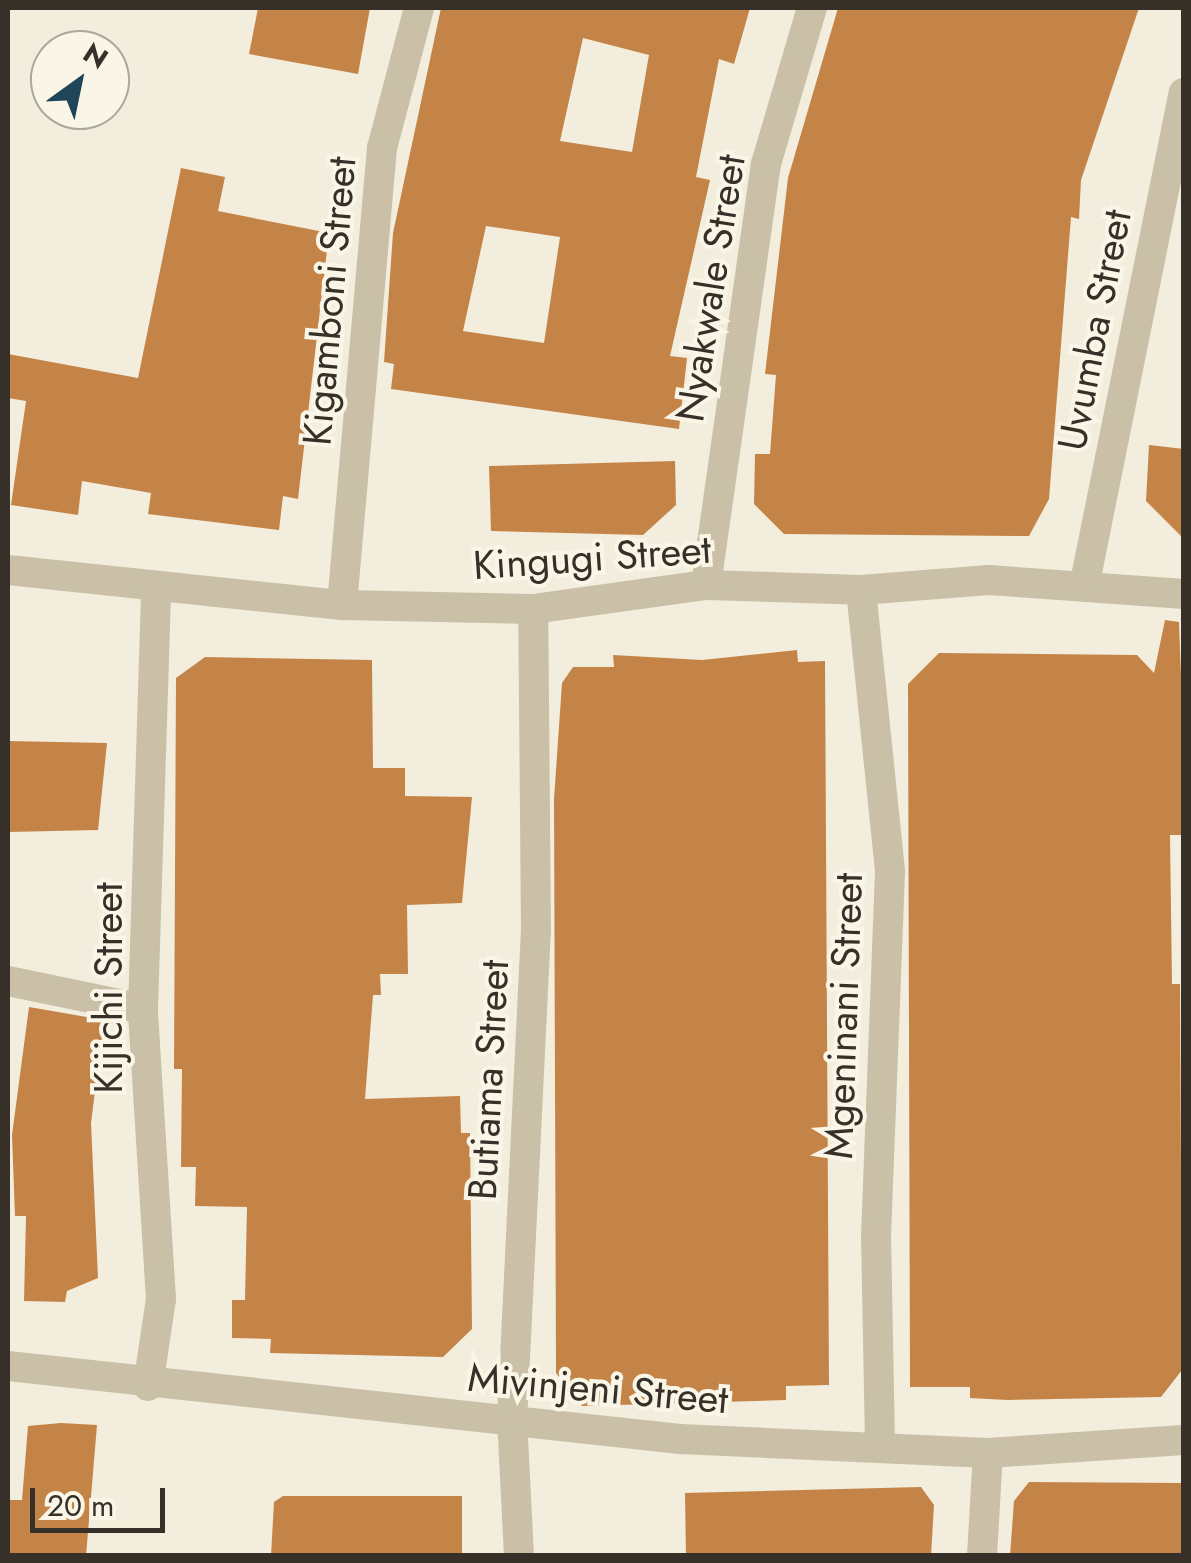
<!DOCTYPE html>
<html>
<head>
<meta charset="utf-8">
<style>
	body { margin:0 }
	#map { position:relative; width:1191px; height:1563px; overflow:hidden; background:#f2eddc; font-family:Jost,sans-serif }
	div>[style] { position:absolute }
	.building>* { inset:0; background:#c58447 }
	.street>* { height:30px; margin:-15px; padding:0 15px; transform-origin:15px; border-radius:15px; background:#cac0a8 }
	span { translate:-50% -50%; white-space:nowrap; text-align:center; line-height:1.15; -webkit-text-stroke:8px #f9f6e8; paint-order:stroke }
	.street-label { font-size:40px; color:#373028 }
	.frame { position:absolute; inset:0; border:10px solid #373028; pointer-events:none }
	.north { position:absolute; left:30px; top:30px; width:100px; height:100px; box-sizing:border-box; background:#f9f6e8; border:2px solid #aba79b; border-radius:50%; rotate:33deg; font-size:28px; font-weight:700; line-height:40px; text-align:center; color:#373028 }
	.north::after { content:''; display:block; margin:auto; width:35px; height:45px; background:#1e4658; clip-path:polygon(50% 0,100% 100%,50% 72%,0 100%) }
	.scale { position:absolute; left:30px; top:1488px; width:135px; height:45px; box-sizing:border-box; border:5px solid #373028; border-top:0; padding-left:12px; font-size:30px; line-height:35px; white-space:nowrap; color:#373028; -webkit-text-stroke:8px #f9f6e8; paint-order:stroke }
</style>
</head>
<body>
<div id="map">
	<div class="building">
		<div style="clip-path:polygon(258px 8px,370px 8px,358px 74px,249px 54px)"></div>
		<div style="clip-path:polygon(evenodd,441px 8px,750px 8px,734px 64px,719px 59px,696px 177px,710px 180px,670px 356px,687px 358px,679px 429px,391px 389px,394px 364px,384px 362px,393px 233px,441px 8px,583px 38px,649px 55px,632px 152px,560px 141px,583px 38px,441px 8px,486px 226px,560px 237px,544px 343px,463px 331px,486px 226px)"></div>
		<div style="clip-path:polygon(838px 8px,1139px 8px,1081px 180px,1079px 219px,1071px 217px,1049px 499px,1029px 536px,784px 534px,754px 504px,755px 454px,770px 454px,776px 375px,765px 374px,788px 178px)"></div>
		<div style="clip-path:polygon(181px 168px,225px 177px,218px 211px,329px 233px,298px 499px,283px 496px,279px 530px,148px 514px,151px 493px,82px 481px,78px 515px,11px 505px,26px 401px,8px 398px,8px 354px,138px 378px)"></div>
		<div style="clip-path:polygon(1149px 445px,1184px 449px,1184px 539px,1146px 501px)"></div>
		<div style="clip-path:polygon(675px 461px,676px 505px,643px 535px,491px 531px,489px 466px)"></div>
		<div style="clip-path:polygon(1165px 620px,1179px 622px,1184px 757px,1184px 835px,1170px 835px,1172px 984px,1180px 984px,1182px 1370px,1161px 1397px,1008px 1400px,970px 1398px,970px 1387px,910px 1387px,908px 684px,939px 653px,1137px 655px,1154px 673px)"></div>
		<div style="clip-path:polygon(797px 650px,798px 662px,825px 661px,829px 1385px,786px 1386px,786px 1400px,582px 1406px,556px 1373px,554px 799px,562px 683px,573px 667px,614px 667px,613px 655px,702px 660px)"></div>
		<div style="clip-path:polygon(205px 657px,372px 660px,373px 768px,405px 768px,405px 796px,472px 797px,462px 903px,407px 905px,408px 974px,380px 974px,381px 995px,373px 995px,365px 1099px,460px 1096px,461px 1133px,470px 1133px,472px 1329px,443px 1357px,270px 1353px,271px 1339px,232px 1338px,232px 1300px,245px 1300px,247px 1207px,195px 1206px,196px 1167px,181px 1167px,182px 1069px,174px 1069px,176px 678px)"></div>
		<div style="clip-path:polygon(8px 741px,107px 743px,98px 830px,8px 832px)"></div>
		<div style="clip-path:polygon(29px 1007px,104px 1020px,91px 1123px,98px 1278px,67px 1291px,65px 1302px,24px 1301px,26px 1216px,15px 1216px,12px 1135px)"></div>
		<div style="clip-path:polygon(61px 1423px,97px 1425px,86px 1556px,9px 1556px,10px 1500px,22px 1500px,28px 1426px)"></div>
		<div style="clip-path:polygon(1029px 1482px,1184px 1483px,1184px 1556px,1010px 1556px,1014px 1501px)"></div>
		<div style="clip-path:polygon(921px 1487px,934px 1505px,931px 1556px,686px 1556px,685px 1493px)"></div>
		<div style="clip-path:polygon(283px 1496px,462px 1496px,462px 1556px,271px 1556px,274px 1502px)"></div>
	</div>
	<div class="street">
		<div style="left:8px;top:570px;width:336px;rotate:6deg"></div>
		<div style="left:342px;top:605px;width:191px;rotate:1.2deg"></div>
		<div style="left:533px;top:609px;width:175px;rotate:-7.9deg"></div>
		<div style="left:706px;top:585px;width:155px;rotate:1.8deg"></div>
		<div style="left:861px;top:590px;width:128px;rotate:-4.5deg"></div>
		<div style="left:989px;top:580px;width:196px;rotate:4.1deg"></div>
		<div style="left:1085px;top:582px;width:499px;rotate:-78.6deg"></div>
		<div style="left:706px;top:585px;width:425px;rotate:-81.9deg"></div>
		<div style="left:766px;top:164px;width:163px;rotate:-73.6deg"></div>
		<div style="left:861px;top:590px;width:283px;rotate:84.1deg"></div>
		<div style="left:890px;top:872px;width:363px;rotate:92.2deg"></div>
		<div style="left:876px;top:1235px;width:211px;rotate:88.9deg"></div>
		<div style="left:342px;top:605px;width:459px;rotate:-85deg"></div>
		<div style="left:382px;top:148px;width:145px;rotate:-75.2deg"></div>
		<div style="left:8px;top:981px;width:138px;rotate:11.7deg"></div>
		<div style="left:8px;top:1366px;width:676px;rotate:6.2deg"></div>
		<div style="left:680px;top:1439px;width:308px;rotate:2.6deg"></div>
		<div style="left:988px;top:1453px;width:196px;rotate:-3.8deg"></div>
		<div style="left:148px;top:1386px;width:88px;rotate:-81.5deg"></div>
		<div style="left:161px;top:1299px;width:291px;rotate:-93.6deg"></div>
		<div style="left:143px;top:1009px;width:421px;rotate:-88.2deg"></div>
		<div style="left:519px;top:1556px;width:136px;rotate:-92.9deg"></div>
		<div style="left:512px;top:1420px;width:490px;rotate:-87.2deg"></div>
		<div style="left:536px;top:931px;width:322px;rotate:-90.5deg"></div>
		<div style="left:982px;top:1556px;width:103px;rotate:-86.7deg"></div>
	</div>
	<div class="street-label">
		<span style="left:710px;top:288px;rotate:-81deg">Nyakwale Street</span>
		<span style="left:329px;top:301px;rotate:-85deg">Kigamboni Street</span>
		<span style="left:1094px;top:330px;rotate:-79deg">Uvumba Street</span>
		<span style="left:592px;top:557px;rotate:-4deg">Kingugi Street</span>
		<span style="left:108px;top:988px;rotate:-90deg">Kijichi Street</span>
		<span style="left:843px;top:1016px;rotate:-88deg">Mgeninani Street</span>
		<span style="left:488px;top:1080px;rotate:-87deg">Butiama Street</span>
		<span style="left:598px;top:1388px;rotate:5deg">Mivinjeni Street</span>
	</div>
	<div class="frame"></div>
	<div class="north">N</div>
	<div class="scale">20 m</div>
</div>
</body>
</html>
